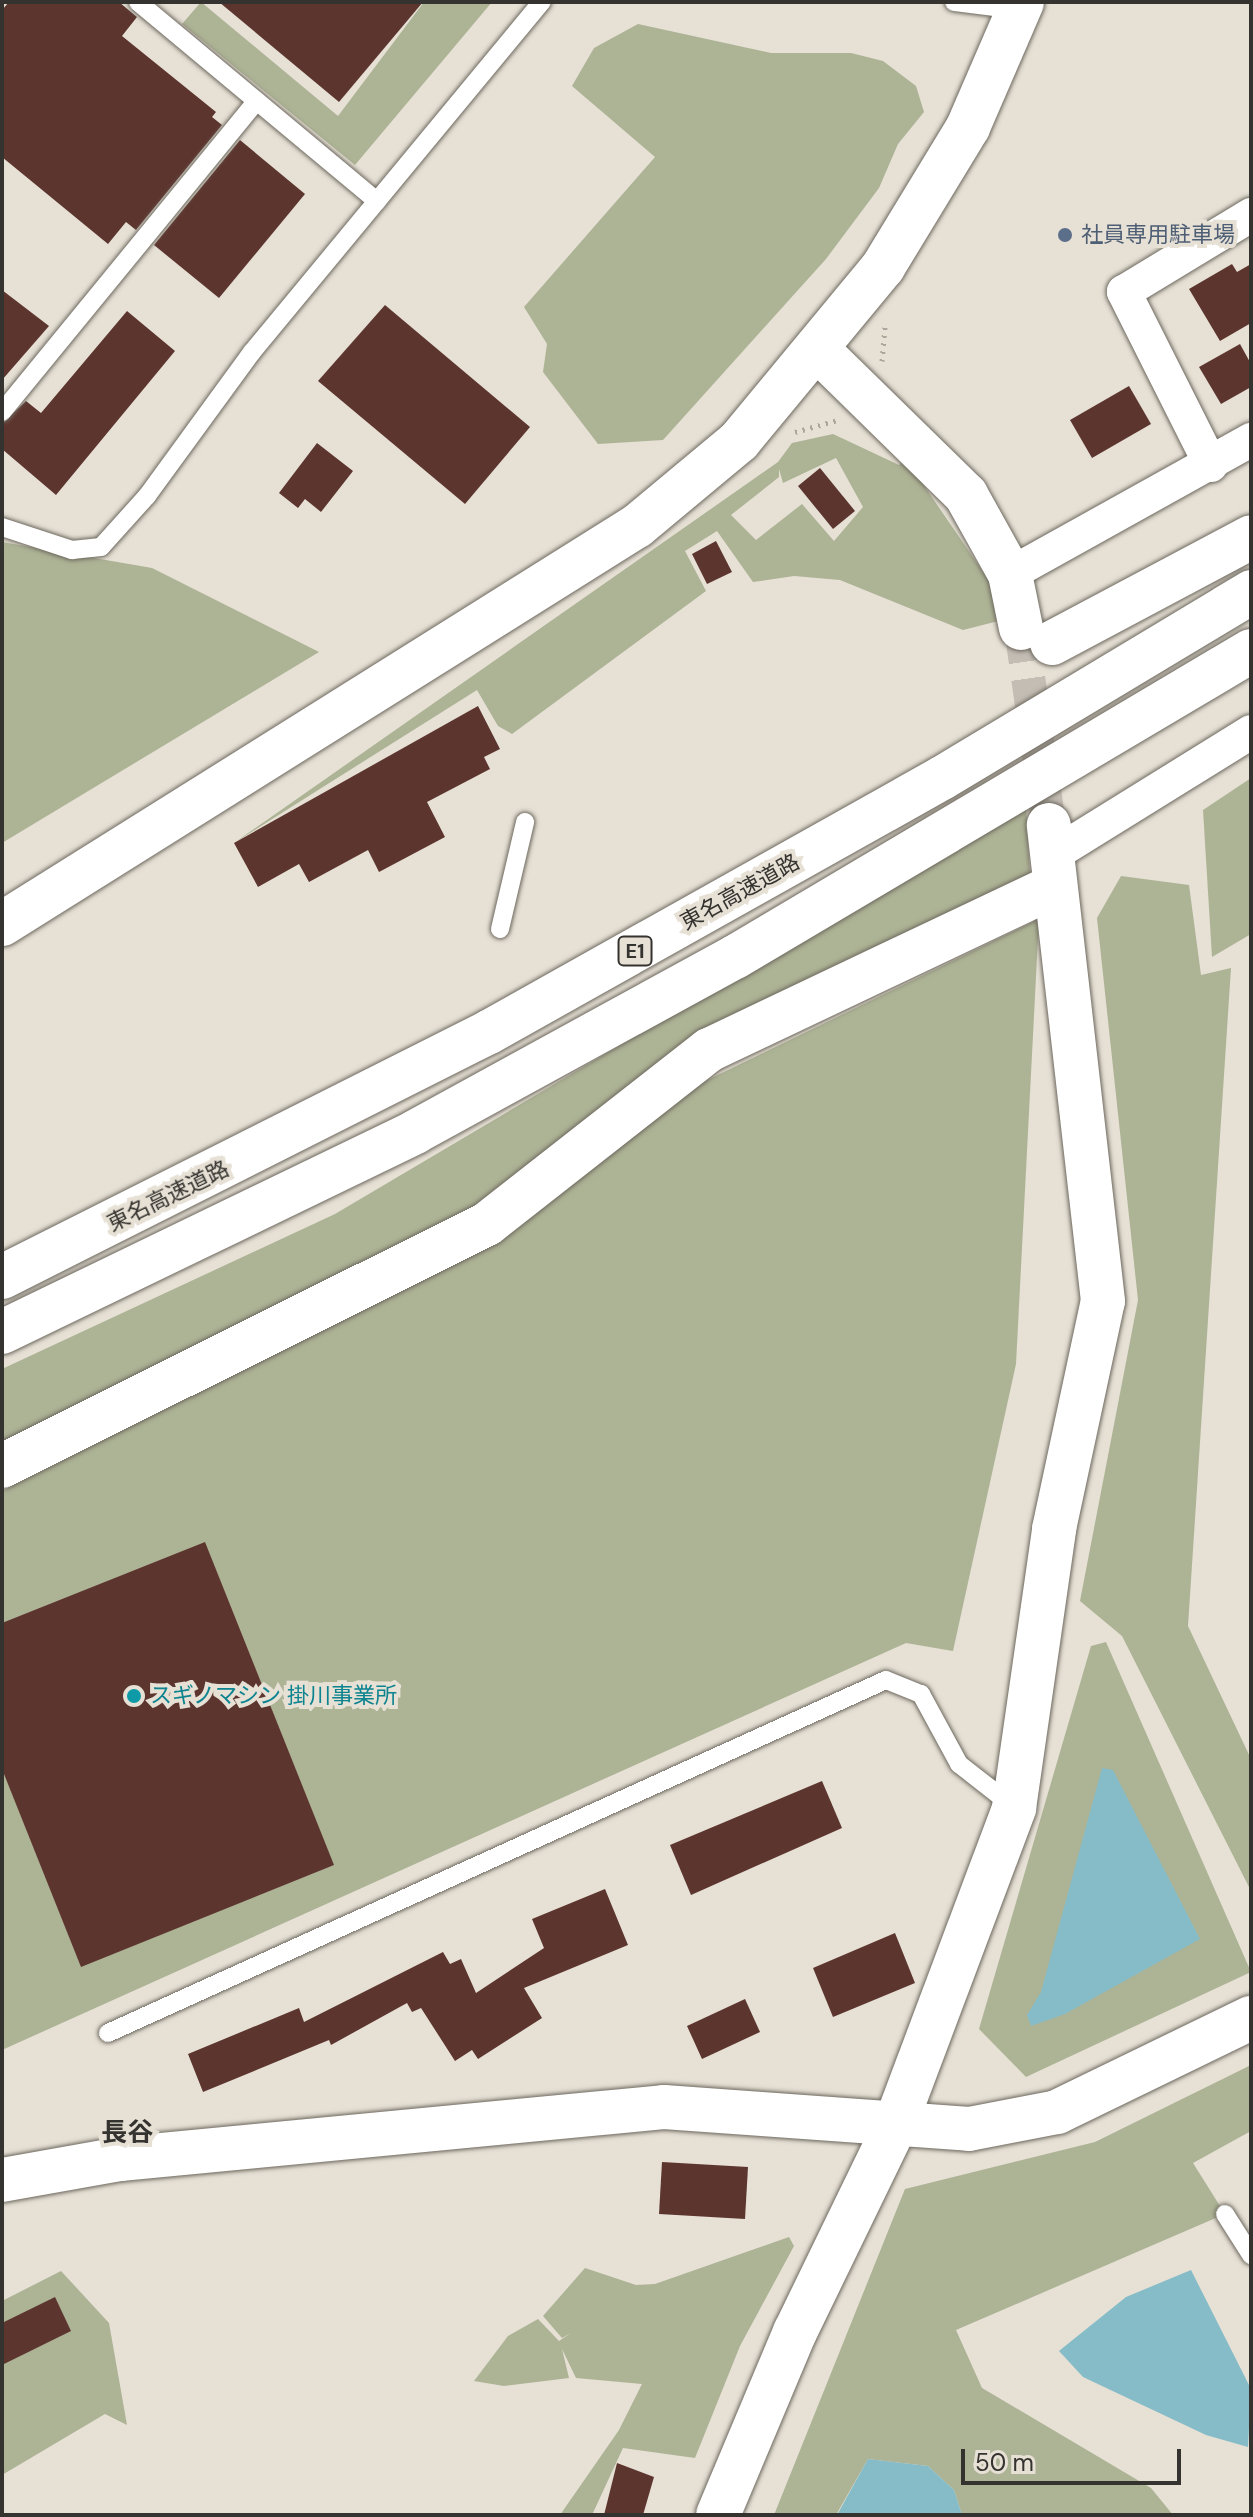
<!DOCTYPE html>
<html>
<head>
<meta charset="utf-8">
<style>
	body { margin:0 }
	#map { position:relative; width:1253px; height:2517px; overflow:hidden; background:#e6e0d5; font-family:"DM Sans","Noto Sans JP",sans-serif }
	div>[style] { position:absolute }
	.green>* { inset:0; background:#adb395 }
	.water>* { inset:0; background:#85bcc7 }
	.building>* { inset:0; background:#5d352f }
	.street-tunnel>* { height:34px; margin-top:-17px; transform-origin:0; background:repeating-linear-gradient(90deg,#c3bdb4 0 34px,transparent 0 51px) }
	.path>* { height:5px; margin-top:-2.5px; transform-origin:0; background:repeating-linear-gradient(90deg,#aba69d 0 2px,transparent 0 8px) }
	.roads { filter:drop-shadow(0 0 2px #6d685e) drop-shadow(0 0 2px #6d685e) }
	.lane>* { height:18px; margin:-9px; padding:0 9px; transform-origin:9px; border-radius:9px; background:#fff }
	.street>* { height:34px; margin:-17px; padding:0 17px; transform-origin:17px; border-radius:17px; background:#fff }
	.secondary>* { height:44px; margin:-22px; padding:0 22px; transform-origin:22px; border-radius:22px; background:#fff }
	.highway>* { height:44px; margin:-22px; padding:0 22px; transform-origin:22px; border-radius:22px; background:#fff }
	.dots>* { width:22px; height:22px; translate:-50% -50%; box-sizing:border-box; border:4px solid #e6e0d5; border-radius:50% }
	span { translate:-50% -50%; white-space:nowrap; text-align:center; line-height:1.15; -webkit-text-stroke:8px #e6e0d5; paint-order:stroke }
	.shield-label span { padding:2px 6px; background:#e6e0d5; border:2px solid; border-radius:6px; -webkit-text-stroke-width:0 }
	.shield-label { font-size:20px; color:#35332f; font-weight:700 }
	.service-label { font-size:22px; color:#4e5e75 }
	.left { translate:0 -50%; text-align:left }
	.street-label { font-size:22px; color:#35332f }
	.culture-label { font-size:22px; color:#0d838f }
	.quarter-label { font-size:26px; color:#35332f; font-weight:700 }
	.frame { position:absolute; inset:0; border:4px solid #35332f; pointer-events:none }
	.scale { position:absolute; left:961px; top:2449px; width:220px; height:36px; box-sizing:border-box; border:4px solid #35332f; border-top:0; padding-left:10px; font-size:24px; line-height:28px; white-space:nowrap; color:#35332f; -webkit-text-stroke:6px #e6e0d5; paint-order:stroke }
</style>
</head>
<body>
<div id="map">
	<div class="green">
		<div style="clip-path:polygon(201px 2px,338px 116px,424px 2px,492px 2px,355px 165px,182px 24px)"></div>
		<div style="clip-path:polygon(638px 24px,771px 53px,851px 53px,883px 61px,916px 86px,924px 112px,898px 144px,879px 188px,826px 259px,663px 440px,598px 444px,543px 372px,547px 344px,524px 307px,655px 157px,572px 86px,594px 48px)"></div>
		<div style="clip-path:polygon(evenodd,833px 434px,899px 465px,905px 458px,1014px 617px,963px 630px,840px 580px,794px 576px,753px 582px,717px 531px,685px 551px,706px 591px,512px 734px,498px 726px,477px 690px,234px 843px,778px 462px,792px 443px,833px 434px,836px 458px,863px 507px,834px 541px,802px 504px,756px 540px,731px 515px,779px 477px,779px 469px,783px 483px,836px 458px)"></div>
		<div style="clip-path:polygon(2px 542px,152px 568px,319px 652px,2px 843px)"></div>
		<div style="clip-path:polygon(1251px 778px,1251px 934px,1212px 957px,1203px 810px)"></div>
		<div style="clip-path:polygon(1026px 805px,1030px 876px,480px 1214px,2px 1452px,2px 1369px,335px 1214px)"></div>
		<div style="clip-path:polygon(1121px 876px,1189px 885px,1201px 975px,1231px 968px,1188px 1626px,1251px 1759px,1251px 1891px,1122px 1636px,1080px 1601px,1138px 1300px,1097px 918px)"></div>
		<div style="clip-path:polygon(1039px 919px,1016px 1364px,953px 1651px,906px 1643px,2px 2050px,2px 1491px,504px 1239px,693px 1087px)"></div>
		<div style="clip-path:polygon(1106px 1642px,1251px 1972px,1026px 2077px,979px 2029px,1091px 1646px)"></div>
		<div style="clip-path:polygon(1251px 2065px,1251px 2131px,1193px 2163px,1225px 2214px,956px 2330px,982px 2388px,1151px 2488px,1173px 2515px,962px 2515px,954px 2490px,928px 2466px,868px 2459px,836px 2515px,774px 2515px,905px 2189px,1095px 2142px)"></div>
		<div style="clip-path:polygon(789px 2237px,794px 2246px,740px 2346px,695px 2458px,623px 2448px,592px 2515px,560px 2515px,619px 2430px,642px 2384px,576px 2378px,562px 2349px,569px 2378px,504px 2386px,474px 2381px,508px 2336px,538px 2319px,559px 2341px,571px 2333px,562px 2338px,543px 2316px,585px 2268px,636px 2285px,655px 2284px)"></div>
		<div style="clip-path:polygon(61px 2271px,109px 2323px,127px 2425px,105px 2414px,2px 2475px,2px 2301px)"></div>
	</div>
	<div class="water">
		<div style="clip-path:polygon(1102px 1768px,1113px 1770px,1200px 1939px,1065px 2014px,1031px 2026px,1027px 2015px,1041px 1992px)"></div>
		<div style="clip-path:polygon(1191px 2270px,1251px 2389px,1248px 2447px,1206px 2435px,1083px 2377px,1059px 2351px,1126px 2297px)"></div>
		<div style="clip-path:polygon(868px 2459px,928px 2466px,954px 2490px,962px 2515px,837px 2515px)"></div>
	</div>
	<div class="building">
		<div style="clip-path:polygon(9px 2px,119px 2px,137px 17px,122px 36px,216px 112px,212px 117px,222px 125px,136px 230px,126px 222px,108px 244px,2px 157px,2px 10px)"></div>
		<div style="clip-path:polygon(219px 2px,423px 2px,339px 102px)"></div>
		<div style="clip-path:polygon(240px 140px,305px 194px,219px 298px,154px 245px)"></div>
		<div style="clip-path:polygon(1232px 264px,1237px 272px,1251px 264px,1251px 323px,1220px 341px,1189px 289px)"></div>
		<div style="clip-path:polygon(2px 290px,49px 326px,2px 380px)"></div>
		<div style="clip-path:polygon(385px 305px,530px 427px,465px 504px,318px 381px)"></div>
		<div style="clip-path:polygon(127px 311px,175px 351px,56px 495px,2px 449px,2px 424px,26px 401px,41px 413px)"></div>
		<div style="clip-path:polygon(1240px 344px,1251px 364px,1251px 387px,1221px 404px,1199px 367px)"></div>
		<div style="clip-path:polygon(1129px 386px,1151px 424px,1092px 458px,1070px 420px)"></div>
		<div style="clip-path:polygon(317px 443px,353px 471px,321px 512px,305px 499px,298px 508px,279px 493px)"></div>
		<div style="clip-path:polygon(820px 468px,855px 511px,833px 529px,798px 486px)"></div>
		<div style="clip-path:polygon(716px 541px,732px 572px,707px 584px,692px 554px)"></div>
		<div style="clip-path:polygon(478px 706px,500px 749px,484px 757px,490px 769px,427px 802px,445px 837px,379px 872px,368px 850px,309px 882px,299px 864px,258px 887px,234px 843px)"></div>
		<div style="clip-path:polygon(205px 1542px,334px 1865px,81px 1967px,2px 1769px,2px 1623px)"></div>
		<div style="clip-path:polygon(822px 1781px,842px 1828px,691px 1895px,670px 1845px)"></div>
		<div style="clip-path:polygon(605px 1889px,628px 1945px,524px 1988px,542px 2018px,478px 2059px,472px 2050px,455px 2061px,421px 2008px,412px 2012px,407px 2003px,331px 2045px,329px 2040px,203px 2092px,188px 2054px,299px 2008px,304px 2022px,443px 1952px,450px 1964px,461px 1959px,476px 1993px,544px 1948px,532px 1919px)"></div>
		<div style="clip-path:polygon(895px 1933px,915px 1983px,833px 2017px,813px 1968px)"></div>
		<div style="clip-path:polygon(745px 1999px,760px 2032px,702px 2059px,687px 2026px)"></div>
		<div style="clip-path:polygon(662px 2162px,748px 2167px,745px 2219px,659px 2214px)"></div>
		<div style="clip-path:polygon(55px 2297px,71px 2331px,2px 2365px,2px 2323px)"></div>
		<div style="clip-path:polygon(617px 2463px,654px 2477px,643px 2515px,604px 2515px)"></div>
	</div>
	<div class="street-tunnel">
		<div style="left:1021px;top:628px;width:199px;rotate:81.9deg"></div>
	</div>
	<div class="path">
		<div style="left:882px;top:361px;width:38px;rotate:-85deg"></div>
		<div style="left:795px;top:432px;width:45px;rotate:-15.6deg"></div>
	</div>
	<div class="roads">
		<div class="lane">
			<div style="left:138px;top:2px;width:311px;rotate:39.8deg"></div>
			<div style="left:954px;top:2px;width:64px;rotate:7.1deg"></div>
			<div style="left:2px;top:412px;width:402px;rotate:-50.7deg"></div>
			<div style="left:2px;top:527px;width:74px;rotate:18.2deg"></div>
			<div style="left:72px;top:550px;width:29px;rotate:-6deg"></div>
			<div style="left:101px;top:547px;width:69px;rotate:-48deg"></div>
			<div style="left:147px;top:496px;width:178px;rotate:-53.9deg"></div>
			<div style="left:252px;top:352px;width:455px;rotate:-50.4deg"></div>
			<div style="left:500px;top:929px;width:110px;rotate:-76.8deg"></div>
			<div style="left:108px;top:2033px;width:854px;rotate:-24.41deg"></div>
			<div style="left:886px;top:1680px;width:38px;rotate:22deg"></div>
			<div style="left:921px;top:1694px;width:80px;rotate:61.5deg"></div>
			<div style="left:959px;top:1764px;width:70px;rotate:38deg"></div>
			<div style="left:1225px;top:2214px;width:49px;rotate:57.6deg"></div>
		</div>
		<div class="street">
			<div style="left:1211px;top:465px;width:194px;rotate:-116.7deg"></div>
			<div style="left:1124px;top:292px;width:149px;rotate:-31.2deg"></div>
			<div style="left:1010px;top:574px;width:276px;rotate:-29.1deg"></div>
			<div style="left:1051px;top:856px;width:235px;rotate:-31.8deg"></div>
		</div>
		<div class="secondary">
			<div style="left:819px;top:351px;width:206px;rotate:44.4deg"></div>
			<div style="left:966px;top:495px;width:90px;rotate:60.9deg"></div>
			<div style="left:1010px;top:574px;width:55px;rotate:78.5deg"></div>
			<div style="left:2px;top:924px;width:749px;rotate:-32.08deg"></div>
			<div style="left:637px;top:526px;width:133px;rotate:-39.8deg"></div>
			<div style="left:739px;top:441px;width:226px;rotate:-50.4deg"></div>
			<div style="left:883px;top:267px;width:164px;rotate:-58.7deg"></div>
			<div style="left:968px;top:127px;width:136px;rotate:-66.6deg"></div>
			<div style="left:2px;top:1466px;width:542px;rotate:-26.52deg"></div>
			<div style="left:487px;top:1224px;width:282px;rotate:-38.1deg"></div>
			<div style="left:709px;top:1050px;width:380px;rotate:-25.4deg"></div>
			<div style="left:2px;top:2180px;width:120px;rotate:-10.1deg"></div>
			<div style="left:120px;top:2159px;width:546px;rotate:-5.46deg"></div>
			<div style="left:664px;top:2107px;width:306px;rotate:4.1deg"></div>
			<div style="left:969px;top:2129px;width:90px;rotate:-10.9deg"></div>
			<div style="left:1057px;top:2112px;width:216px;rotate:-25.9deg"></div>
			<div style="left:718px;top:2515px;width:199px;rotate:-67.2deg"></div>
			<div style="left:795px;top:2332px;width:227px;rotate:-64.1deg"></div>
			<div style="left:894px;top:2128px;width:342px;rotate:-69.4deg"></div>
			<div style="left:1014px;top:1808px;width:282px;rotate:-81.8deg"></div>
			<div style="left:1054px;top:1529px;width:233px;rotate:-77.9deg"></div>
			<div style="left:1103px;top:1301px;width:479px;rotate:-96.5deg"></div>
		</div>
		<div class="highway">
			<div style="left:1052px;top:643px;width:225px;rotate:-28deg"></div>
			<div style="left:2px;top:1277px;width:545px;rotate:-26.71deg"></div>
			<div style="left:489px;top:1032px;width:519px;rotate:-29.28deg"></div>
			<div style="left:942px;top:778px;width:361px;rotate:-31deg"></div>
			<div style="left:2px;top:1332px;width:459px;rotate:-25.8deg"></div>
			<div style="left:415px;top:1132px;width:365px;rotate:-28.7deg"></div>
			<div style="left:735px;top:957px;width:600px;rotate:-30.67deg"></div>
		</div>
	</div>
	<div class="dots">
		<div style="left:1065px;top:235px;background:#5c6f8a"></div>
		<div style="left:134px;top:1696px;background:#0f9aa8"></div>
	</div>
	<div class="shield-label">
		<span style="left:635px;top:951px">E1</span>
	</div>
	<div class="service-label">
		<span class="left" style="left:1081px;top:235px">社員専用駐車場</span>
	</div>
	<div class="street-label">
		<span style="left:740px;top:892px;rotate:-29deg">東名高速道路</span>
		<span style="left:168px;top:1196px;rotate:-26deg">東名高速道路</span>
	</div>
	<div class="culture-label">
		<span class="left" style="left:150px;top:1696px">スギノマシン 掛川事業所</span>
	</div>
	<div class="quarter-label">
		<span style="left:127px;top:2133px">長谷</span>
	</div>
	<div class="frame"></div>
	<div class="scale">50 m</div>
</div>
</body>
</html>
